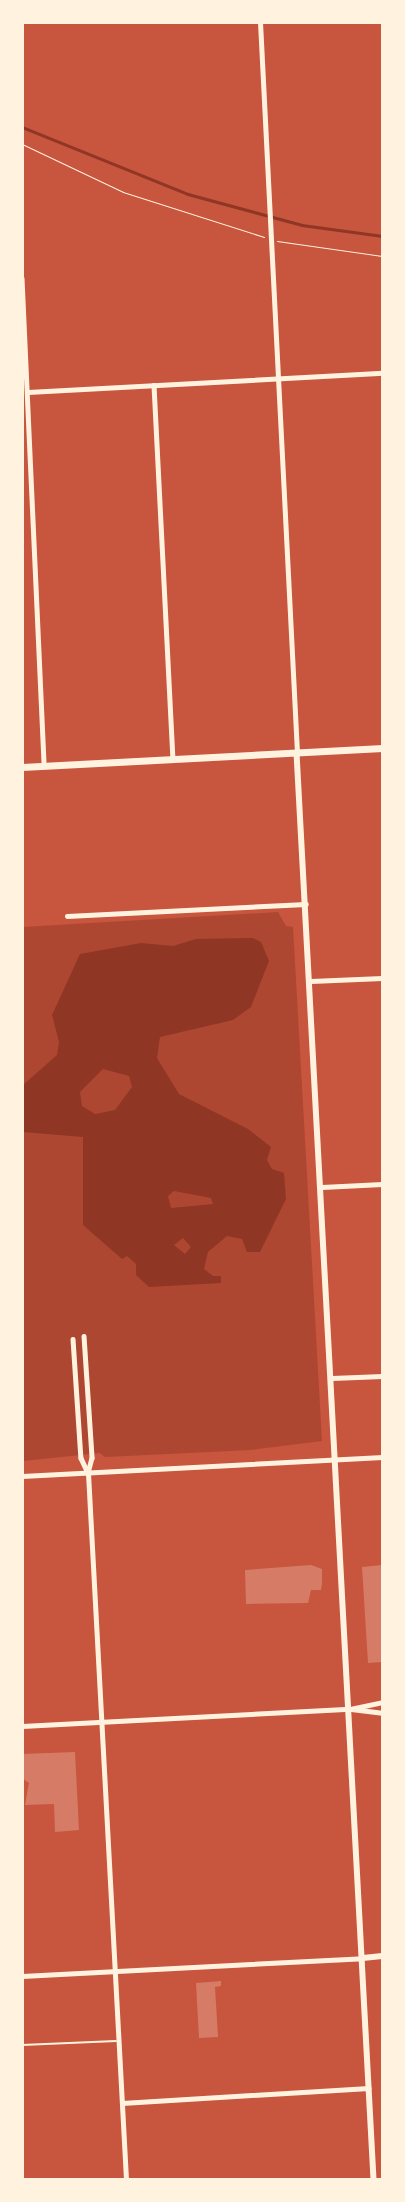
<!DOCTYPE html>
<html>
<head>
<meta charset="utf-8">
<style>
	body { margin:0 }
	#map { position:relative; width:405px; height:2202px; overflow:hidden; background:#c8553d; font-family:"PT Serif",serif }
	div>[style] { position:absolute }
	.green>* { inset:0; background:#ae4732 }
	.water>* { inset:0; background:#8f3625 }
	.stream>* { height:2.5px; margin:-1.25px; padding:0 1.25px; transform-origin:1.25px; border-radius:1.25px; background:#8f3625 }
	.building>* { inset:0; background:#d67c66 }
	.path>* { height:1px; margin:-0.5px; padding:0 0.5px; transform-origin:0.5px; border-radius:0.5px; background:#fff3e0 }
	.service>* { height:2px; margin:-1px; padding:0 1px; transform-origin:1px; border-radius:1px; background:#fff3e0 }
	.minor>* { height:4.5px; margin:-2.25px; padding:0 2.25px; transform-origin:2.25px; border-radius:2.25px; background:#fff3e0 }
	.tertiary>* { height:5px; margin:-2.5px; padding:0 2.5px; transform-origin:2.5px; border-radius:2.5px; background:#fff3e0 }
	.secondary>* { height:5.5px; margin:-2.75px; padding:0 2.75px; transform-origin:2.75px; border-radius:2.75px; background:#fff3e0 }
	.primary>* { height:7px; margin:-3.5px; padding:0 3.5px; transform-origin:3.5px; border-radius:3.5px; background:#fff3e0 }
	span { translate:-50% -50%; white-space:nowrap; text-align:center; line-height:1.15; -webkit-text-stroke:4.5px #fff3e0; paint-order:stroke }
	.frame { position:absolute; inset:0; border:24px solid #fff3e0; pointer-events:none }
</style>
</head>
<body>
<div id="map">
	<div class="green">
		<div style="clip-path:polygon(278px 912px,286px 926px,293px 927px,322px 1441px,251px 1450px,105px 1457px,100px 1453px,23px 1461px,23px 927px)"></div>
	</div>
	<div class="water">
		<div style="clip-path:polygon(evenodd,253px 938px,261px 942px,269px 961px,251px 1007px,233px 1020px,160px 1037px,157px 1058px,179px 1094px,248px 1129px,271px 1147px,267px 1160px,272px 1169px,284px 1173px,286px 1199px,260px 1252px,247px 1252px,242px 1239px,227px 1236px,208px 1252px,204px 1269px,213px 1276px,221px 1276px,221px 1283px,149px 1287px,136px 1275px,136px 1264px,127px 1256px,122px 1259px,83px 1225px,83px 1137px,23px 1132px,23px 1085px,57px 1055px,59px 1042px,52px 1015px,80px 954px,141px 943px,173px 946px,196px 939px,253px 938px,103px 1069px,129px 1076px,132px 1087px,115px 1110px,95px 1114px,82px 1106px,80px 1092px,103px 1069px,253px 938px,174px 1191px,211px 1198px,213px 1204px,171px 1208px,168px 1196px,174px 1191px,253px 938px,183px 1238px,191px 1247px,185px 1254px,174px 1245px,183px 1238px)"></div>
	</div>
	<div class="stream">
		<div style="left:22px;top:127px;width:179px;rotate:22deg"></div>
		<div style="left:188px;top:194px;width:118px;rotate:15.2deg"></div>
		<div style="left:302px;top:225px;width:81px;rotate:7.8deg"></div>
	</div>
	<div class="building">
		<div style="clip-path:polygon(311px 1565px,322px 1569px,322px 1584px,321px 1590px,311px 1590px,308px 1603px,246px 1604px,245px 1570px)"></div>
		<div style="clip-path:polygon(382px 1565px,382px 1662px,368px 1663px,362px 1567px)"></div>
		<div style="clip-path:polygon(75px 1752px,79px 1830px,55px 1832px,54px 1804px,25px 1805px,29px 1783px,22px 1778px,22px 1754px)"></div>
		<div style="clip-path:polygon(221px 1981px,221px 1986px,215px 1987px,218px 2037px,199px 2038px,196px 1983px)"></div>
	</div>
	<div class="path">
		<div style="left:22px;top:144px;width:112px;rotate:25.4deg"></div>
		<div style="left:123px;top:192px;width:148px;rotate:17.7deg"></div>
		<div style="left:277px;top:241px;width:106px;rotate:8.1deg"></div>
	</div>
	<div class="service">
		<div style="left:22px;top:2045px;width:94px;rotate:-2.4deg"></div>
	</div>
	<div class="minor">
		<div style="left:22px;top:278px;width:488px;rotate:87.4deg"></div>
		<div style="left:154px;top:385px;width:375px;rotate:87.1deg"></div>
		<div style="left:28px;top:392px;width:355px;rotate:-3.1deg"></div>
		<div style="left:67px;top:916px;width:239px;rotate:-2.9deg"></div>
		<div style="left:311px;top:981px;width:71px;rotate:-2.4deg"></div>
		<div style="left:322px;top:1187px;width:60px;rotate:-2.9deg"></div>
		<div style="left:84px;top:1336px;width:122px;rotate:86.2deg"></div>
		<div style="left:92px;top:1458px;width:16px;rotate:105deg"></div>
		<div style="left:73px;top:1339px;width:119px;rotate:86.2deg"></div>
		<div style="left:81px;top:1458px;width:17px;rotate:65deg"></div>
		<div style="left:332px;top:1378px;width:50px;rotate:-2.3deg"></div>
		<div style="left:122px;top:2103px;width:247px;rotate:-3.5deg"></div>
	</div>
	<div class="tertiary">
		<div style="left:260px;top:22px;width:732px;rotate:87.1deg"></div>
		<div style="left:88px;top:1473px;width:708px;rotate:86.92deg"></div>
		<div style="left:22px;top:1476px;width:361px;rotate:-3deg"></div>
		<div style="left:351px;top:1709px;width:31px;rotate:7deg"></div>
		<div style="left:22px;top:1726px;width:328px;rotate:-3deg"></div>
		<div style="left:350px;top:1709px;width:33px;rotate:-12deg"></div>
		<div style="left:22px;top:1976px;width:341px;rotate:-3deg"></div>
	</div>
	<div class="secondary">
		<div style="left:297px;top:753px;width:1429px;rotate:86.91deg"></div>
		<div style="left:363px;top:1958px;width:19px;rotate:-6deg"></div>
	</div>
	<div class="primary">
		<div style="left:22px;top:767px;width:361px;rotate:-3deg"></div>
	</div>
	<div class="frame"></div>
</div>
</body>
</html>
